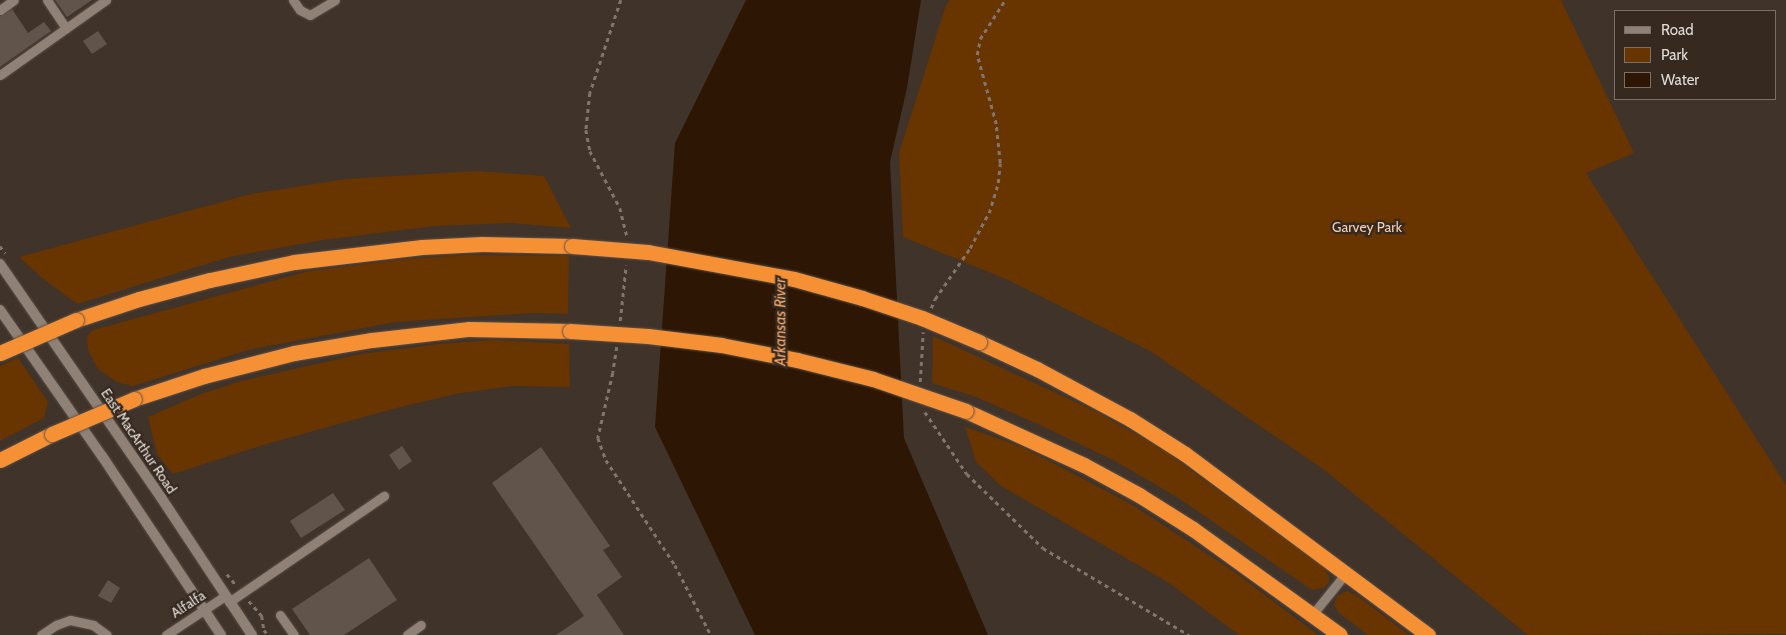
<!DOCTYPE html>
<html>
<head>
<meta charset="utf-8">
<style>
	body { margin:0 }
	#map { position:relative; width:1786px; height:635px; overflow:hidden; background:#3f332a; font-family:Cabin,sans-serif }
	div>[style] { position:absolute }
	.green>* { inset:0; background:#683400 }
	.water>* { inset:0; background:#2d1704 }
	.building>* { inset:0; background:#61544b }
	.path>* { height:2.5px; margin-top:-1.25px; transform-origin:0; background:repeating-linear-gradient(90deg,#80766f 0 4px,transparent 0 8px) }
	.roads { filter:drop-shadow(0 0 1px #5a5049) drop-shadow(0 0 1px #5a5049) }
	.service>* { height:9px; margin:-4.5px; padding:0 4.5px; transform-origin:4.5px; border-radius:4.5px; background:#8f8176 }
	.tertiary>* { height:10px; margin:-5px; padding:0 5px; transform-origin:5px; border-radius:5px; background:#8f8176 }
	.motorway>* { height:15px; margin:-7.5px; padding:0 7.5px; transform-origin:7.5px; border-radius:7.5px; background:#f69034 }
	.bridges { filter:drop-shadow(0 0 1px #5a5049) drop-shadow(0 0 1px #5a5049) }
	.motorway-bridge>* { height:15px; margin:-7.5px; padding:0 7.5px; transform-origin:7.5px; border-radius:7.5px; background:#f69034 }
	span { translate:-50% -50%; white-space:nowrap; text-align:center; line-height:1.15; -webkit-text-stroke:4.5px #352920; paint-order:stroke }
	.park-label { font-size:14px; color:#f3ccaf }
	.street-label { font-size:14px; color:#e1d9d4 }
	.water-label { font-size:15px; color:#faac6f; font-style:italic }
	.legend { position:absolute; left:1614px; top:10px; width:162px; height:90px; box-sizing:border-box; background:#352920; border:1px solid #7a6f68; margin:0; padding:6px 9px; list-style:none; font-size:15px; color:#e1d9d4 }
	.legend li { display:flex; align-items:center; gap:10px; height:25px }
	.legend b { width:25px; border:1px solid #7a6f68 }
</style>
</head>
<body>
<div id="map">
	<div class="green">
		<div style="clip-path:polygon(950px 0,1561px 0,1634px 153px,1586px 173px,1786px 485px,1786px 634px,1528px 635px,1323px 469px,1150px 351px,1008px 280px,903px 237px,899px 153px,946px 5px)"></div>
		<div style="clip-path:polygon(477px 171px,544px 176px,571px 228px,511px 223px,435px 226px,323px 240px,229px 257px,77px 304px,41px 277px,19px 257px,251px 194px,346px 179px)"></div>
		<div style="clip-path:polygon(469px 255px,569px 256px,568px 314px,535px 313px,395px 322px,248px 350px,133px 386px,117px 382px,98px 369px,88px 350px,87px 336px,93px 330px,309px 271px,406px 259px)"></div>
		<div style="clip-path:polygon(933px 336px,1097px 412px,1162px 449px,1324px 568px,1329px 576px,1329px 583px,1323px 588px,1312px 590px,1180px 499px,1115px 461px,1038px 424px,976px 397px,932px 383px)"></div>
		<div style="clip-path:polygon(492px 340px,569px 344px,570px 387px,512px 386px,455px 394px,389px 410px,263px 445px,173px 474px,157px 454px,148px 417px,201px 394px,241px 381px,361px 354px,438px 344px)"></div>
		<div style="clip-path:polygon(18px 358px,48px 402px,44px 418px,0 441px,0 366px)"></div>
		<div style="clip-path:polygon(965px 427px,1022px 447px,1131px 504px,1233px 571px,1318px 635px,1239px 635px,1169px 583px,1001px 486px,976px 462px)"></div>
		<div style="clip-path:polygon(1347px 591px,1359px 597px,1409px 635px,1368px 635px,1339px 613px,1334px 605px,1337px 596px)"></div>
	</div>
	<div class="water">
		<div style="clip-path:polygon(746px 0,921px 0,907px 88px,890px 162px,904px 438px,988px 635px,755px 635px,655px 427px,675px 143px)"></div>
	</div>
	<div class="building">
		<div style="clip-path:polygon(55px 0,92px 0,67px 17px)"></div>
		<div style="clip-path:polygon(12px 9px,28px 33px,44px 22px,51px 31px,0 67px,0 16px)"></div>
		<div style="clip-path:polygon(98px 31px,107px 44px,92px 54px,83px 41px)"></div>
		<div style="clip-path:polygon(402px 446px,412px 461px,399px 470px,389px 455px)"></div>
		<div style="clip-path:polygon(541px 447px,610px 546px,603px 550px,622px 577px,597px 595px,624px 635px,556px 635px,584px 616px,492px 483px)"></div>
		<div style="clip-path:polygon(333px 493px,345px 510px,301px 538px,290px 521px)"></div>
		<div style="clip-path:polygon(369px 558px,397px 600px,344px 635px,310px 635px,292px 609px)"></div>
		<div style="clip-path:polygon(108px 580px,120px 588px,111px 603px,98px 596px)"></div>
	</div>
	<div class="path">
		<div style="left:621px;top:0;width:98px;rotate:108.4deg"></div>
		<div style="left:590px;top:93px;width:37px;rotate:96deg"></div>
		<div style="left:586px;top:130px;width:21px;rotate:79deg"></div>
		<div style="left:590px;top:151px;width:64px;rotate:62.2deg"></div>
		<div style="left:620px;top:208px;width:30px;rotate:76deg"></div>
		<div style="left:0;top:246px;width:9px;rotate:54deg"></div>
		<div style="left:931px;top:308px;width:10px;rotate:-66deg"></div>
		<div style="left:935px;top:299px;width:62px;rotate:-55.5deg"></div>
		<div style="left:970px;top:248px;width:40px;rotate:-62deg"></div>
		<div style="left:989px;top:213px;width:31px;rotate:-73deg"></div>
		<div style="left:998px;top:183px;width:20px;rotate:-84deg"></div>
		<div style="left:1000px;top:163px;width:39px;rotate:-96deg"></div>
		<div style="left:996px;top:124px;width:72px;rotate:-105.4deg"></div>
		<div style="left:977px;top:55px;width:16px;rotate:-79deg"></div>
		<div style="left:980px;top:39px;width:46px;rotate:-57.3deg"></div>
		<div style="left:620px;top:321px;width:56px;rotate:-83.9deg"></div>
		<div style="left:617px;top:347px;width:26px;rotate:99deg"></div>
		<div style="left:613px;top:373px;width:67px;rotate:103deg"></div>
		<div style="left:598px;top:438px;width:23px;rotate:70deg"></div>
		<div style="left:606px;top:460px;width:126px;rotate:56.7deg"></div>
		<div style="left:675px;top:565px;width:79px;rotate:62.8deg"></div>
		<div style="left:920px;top:382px;width:50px;rotate:-86.6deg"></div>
		<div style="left:925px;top:412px;width:75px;rotate:55.9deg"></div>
		<div style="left:967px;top:474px;width:106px;rotate:44.2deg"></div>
		<div style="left:1043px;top:548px;width:170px;rotate:30.8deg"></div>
		<div style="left:227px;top:574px;width:14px;rotate:51deg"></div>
		<div style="left:249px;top:601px;width:20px;rotate:49deg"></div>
		<div style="left:262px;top:616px;width:14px;rotate:82deg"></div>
		<div style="left:264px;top:630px;width:6px;rotate:51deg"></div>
	</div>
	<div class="roads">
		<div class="service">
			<div style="left:47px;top:0;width:34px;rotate:56deg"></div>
			<div style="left:293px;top:0;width:12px;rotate:55deg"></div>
			<div style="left:300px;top:10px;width:11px;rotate:27deg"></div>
			<div style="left:310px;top:15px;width:29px;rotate:-31deg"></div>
			<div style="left:0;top:10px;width:17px;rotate:-36deg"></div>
			<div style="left:0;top:75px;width:130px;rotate:-35.3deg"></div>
			<div style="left:229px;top:602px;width:188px;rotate:-34.4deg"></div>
			<div style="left:280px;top:615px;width:24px;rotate:55deg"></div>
			<div style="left:1312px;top:615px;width:54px;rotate:-51deg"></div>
			<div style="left:41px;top:635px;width:18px;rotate:-34deg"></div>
			<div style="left:56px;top:625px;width:15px;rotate:-20deg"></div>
			<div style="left:70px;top:620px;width:24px;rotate:12deg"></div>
			<div style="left:93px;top:625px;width:17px;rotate:36deg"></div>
			<div style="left:166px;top:635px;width:71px;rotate:-33.5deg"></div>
			<div style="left:407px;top:635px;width:17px;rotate:-36deg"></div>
		</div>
		<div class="tertiary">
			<div style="left:0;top:264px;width:285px;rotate:55.4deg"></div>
			<div style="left:162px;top:499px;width:163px;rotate:56.5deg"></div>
			<div style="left:0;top:310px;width:178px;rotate:55.1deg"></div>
			<div style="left:102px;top:456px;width:215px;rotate:56.4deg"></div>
		</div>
		<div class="motorway">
			<div style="left:76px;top:320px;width:66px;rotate:-18.4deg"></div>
			<div style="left:139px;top:299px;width:73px;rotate:-15deg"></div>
			<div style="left:210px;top:280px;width:86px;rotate:-12.1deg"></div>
			<div style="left:294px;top:262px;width:129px;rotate:-6.7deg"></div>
			<div style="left:422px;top:247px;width:60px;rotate:-2.9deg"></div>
			<div style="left:482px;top:244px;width:90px;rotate:1.3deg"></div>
			<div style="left:979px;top:342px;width:64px;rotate:25deg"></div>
			<div style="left:1037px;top:369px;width:106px;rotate:28.3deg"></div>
			<div style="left:1130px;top:419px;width:65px;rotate:32.5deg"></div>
			<div style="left:1185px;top:454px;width:303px;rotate:36.7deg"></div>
			<div style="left:134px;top:399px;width:74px;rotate:-18.2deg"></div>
			<div style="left:204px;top:376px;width:93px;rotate:-14.3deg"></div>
			<div style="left:294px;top:353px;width:79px;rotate:-9.5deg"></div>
			<div style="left:372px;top:340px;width:98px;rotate:-6.5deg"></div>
			<div style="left:469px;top:329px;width:101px;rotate:1.1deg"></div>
			<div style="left:966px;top:411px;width:130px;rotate:24.6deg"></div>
			<div style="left:1084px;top:465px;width:63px;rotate:28.6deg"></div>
			<div style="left:1139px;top:495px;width:64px;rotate:32.2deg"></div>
			<div style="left:1193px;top:529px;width:181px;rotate:35.8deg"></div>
			<div style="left:0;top:460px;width:58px;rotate:-26.6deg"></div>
		</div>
	</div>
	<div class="bridges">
		<div class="motorway-bridge">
			<div style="left:572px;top:246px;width:76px;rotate:4.5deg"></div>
			<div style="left:648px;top:252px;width:148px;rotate:10.5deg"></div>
			<div style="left:794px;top:279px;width:71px;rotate:15.6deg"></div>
			<div style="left:862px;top:298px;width:63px;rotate:18.4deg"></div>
			<div style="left:922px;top:318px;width:62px;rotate:22.8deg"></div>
			<div style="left:570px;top:331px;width:78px;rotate:3.7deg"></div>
			<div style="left:648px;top:336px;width:74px;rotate:7deg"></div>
			<div style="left:721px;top:345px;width:77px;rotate:11.2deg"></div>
			<div style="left:797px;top:360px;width:78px;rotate:14deg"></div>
			<div style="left:873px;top:379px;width:98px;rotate:19deg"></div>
			<div style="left:0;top:353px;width:83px;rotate:-23.5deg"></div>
			<div style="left:52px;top:434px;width:89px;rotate:-23.1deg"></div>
		</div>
	</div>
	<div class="park-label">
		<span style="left:1367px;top:227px">Garvey Park</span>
	</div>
	<div class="street-label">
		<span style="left:139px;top:441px;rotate:56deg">East MacArthur Road</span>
		<span style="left:188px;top:604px;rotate:-33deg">Alfalfa</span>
	</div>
	<div class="water-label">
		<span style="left:781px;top:322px;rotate:-90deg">Arkansas River</span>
	</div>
	<ul class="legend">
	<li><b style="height:6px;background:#8f8176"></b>Road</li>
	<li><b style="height:14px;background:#683400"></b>Park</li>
	<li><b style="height:14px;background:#2d1704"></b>Water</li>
	</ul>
</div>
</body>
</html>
